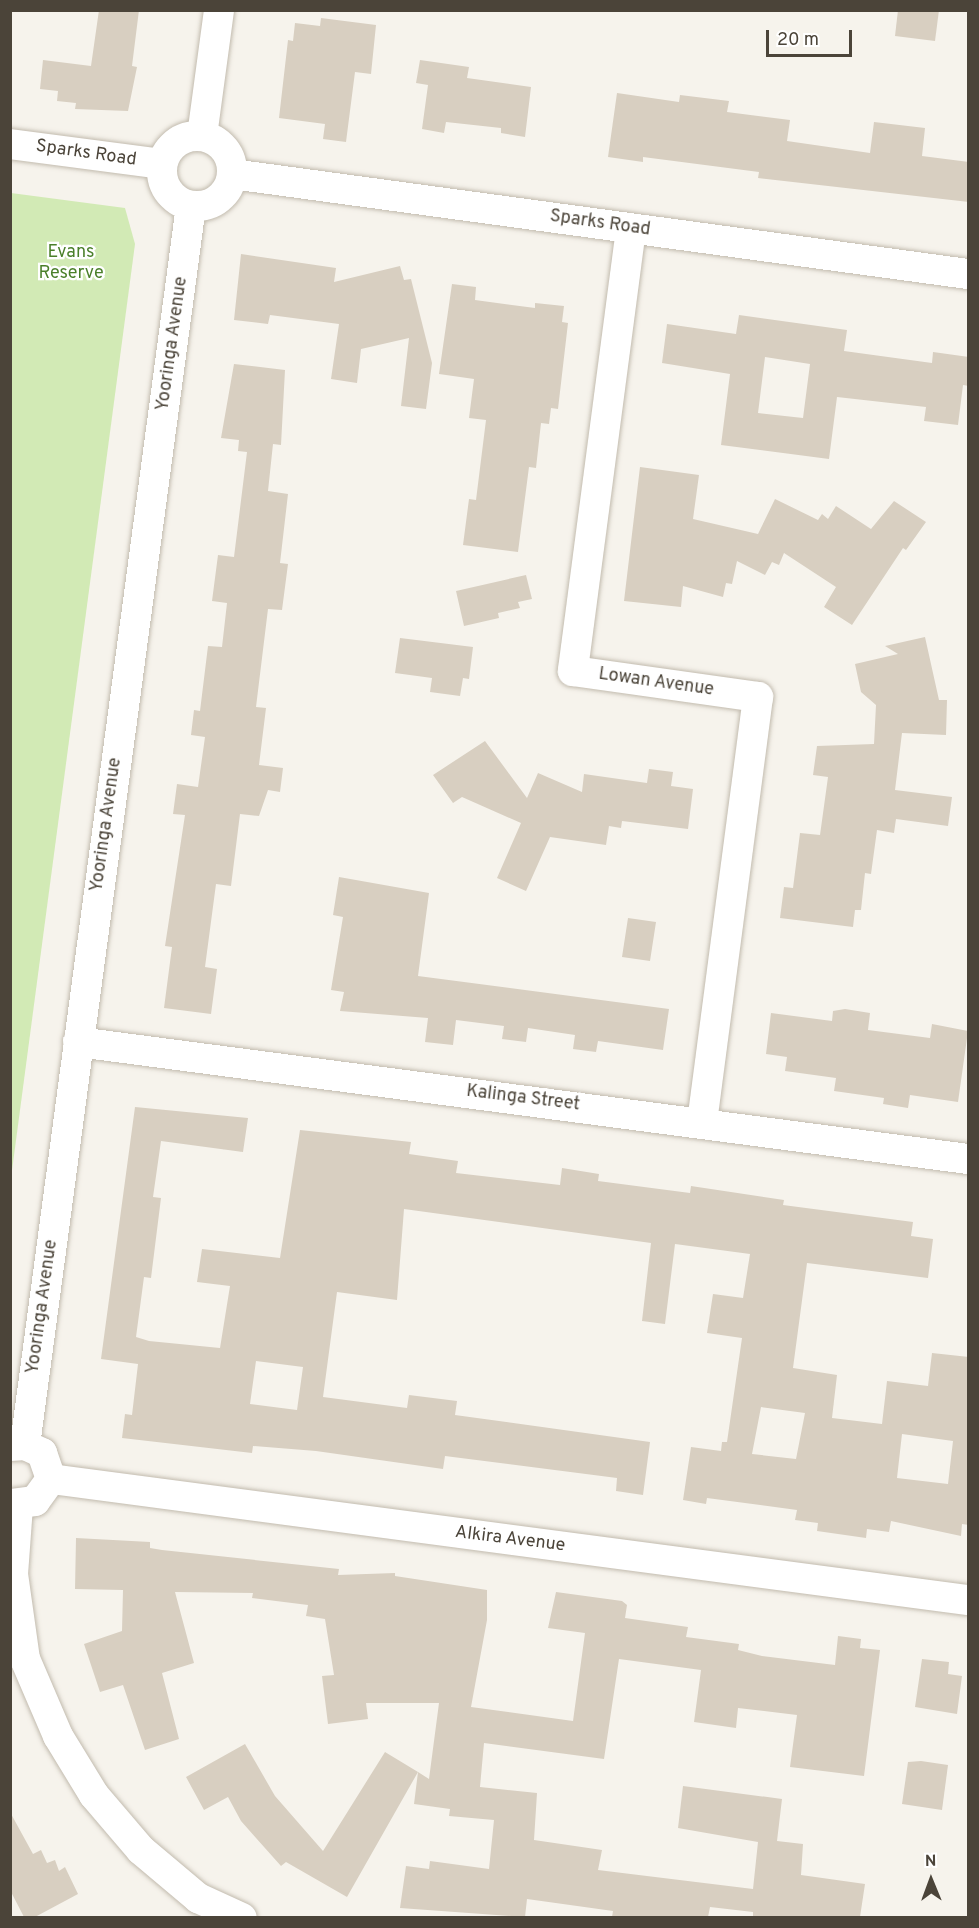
<!DOCTYPE html>
<html>
<head>
<meta charset="utf-8">
<style>
	body { margin:0 }
	#map { position:relative; width:979px; height:1928px; overflow:hidden; background:#f6f3ec; font-family:Overpass,sans-serif }
	div>[style] { position:absolute }
	.green>* { inset:0; background:#d2eab5 }
	.building>* { inset:0; background:#d8cfc1 }
	.roads { filter:drop-shadow(0 0 2px #c2bbae) drop-shadow(0 0 2px #c2bbae) }
	.minor>* { height:30px; margin:-15px; padding:0 15px; transform-origin:15px; border-radius:15px; background:#fff }
	.minor>.ring { margin:-15px; padding:0; box-sizing:content-box; background:none; border:30px solid #fff; border-radius:50% }
	span { translate:-50% -50%; white-space:nowrap; text-align:center; line-height:1.15; -webkit-text-stroke:4.5px #fff; paint-order:stroke }
	.street-label { font-size:18px; color:#4b4439 }
	.park-label { font-size:18px; color:#4a7f2a }
	.frame { position:absolute; inset:0; border:12px solid #4b4439; pointer-events:none }
	.north { position:absolute; left:901px; top:1850px; width:60px; height:60px; -webkit-text-stroke:4px #fff; paint-order:stroke; rotate:359deg; font-size:16px; font-weight:700; line-height:24px; text-align:center; color:#4b4439 }
	.north::after { content:''; display:block; margin:auto; width:21px; height:27px; background:#4b4439; clip-path:polygon(50% 0,100% 100%,50% 72%,0 100%) }
	.scale { position:absolute; left:766px; top:30px; width:86px; height:27px; box-sizing:border-box; border:3px solid #4b4439; border-top:0; padding-left:8px; font-size:18px; line-height:21px; white-space:nowrap; color:#4b4439; -webkit-text-stroke:4px #fff; paint-order:stroke }
</style>
</head>
<body>
<div id="map">
	<div class="green">
		<div style="clip-path:polygon(11px 193px,125px 208px,135px 244px,11px 1178px)"></div>
	</div>
	<div class="building">
		<div style="clip-path:polygon(99px 10px,139px 10px,132px 66px,137px 67px,128px 111px,75px 109px,76px 103px,57px 101px,58px 91px,40px 89px,43px 60px,91px 66px)"></div>
		<div style="clip-path:polygon(898px 10px,939px 10px,935px 41px,895px 36px)"></div>
		<div style="clip-path:polygon(321px 18px,376px 25px,371px 74px,355px 72px,346px 142px,323px 139px,325px 124px,279px 118px,288px 40px,293px 41px,295px 23px,320px 26px)"></div>
		<div style="clip-path:polygon(420px 60px,469px 67px,467px 78px,531px 87px,525px 137px,501px 133px,501px 128px,446px 122px,444px 133px,422px 129px,428px 85px,416px 83px)"></div>
		<div style="clip-path:polygon(617px 93px,679px 102px,680px 95px,729px 101px,727px 112px,790px 120px,787px 141px,870px 153px,874px 122px,925px 128px,922px 156px,969px 162px,969px 202px,758px 178px,759px 172px,643px 157px,643px 162px,608px 157px)"></div>
		<div style="clip-path:polygon(241px 254px,336px 268px,334px 282px,400px 266px,404px 280px,411px 279px,432px 363px,426px 409px,401px 406px,409px 338px,361px 349px,357px 383px,331px 379px,339px 324px,270px 315px,268px 324px,234px 320px)"></div>
		<div style="clip-path:polygon(452px 284px,476px 287px,475px 300px,535px 308px,535px 303px,564px 306px,562px 322px,568px 323px,558px 409px,551px 408px,549px 424px,541px 423px,536px 468px,529px 467px,518px 552px,463px 545px,469px 499px,476px 500px,486px 420px,469px 418px,474px 379px,439px 374px)"></div>
		<div style="clip-path:polygon(evenodd,739px 315px,847px 330px,844px 351px,932px 363px,933px 352px,969px 357px,969px 386px,963px 385px,958px 425px,924px 421px,926px 407px,837px 397px,829px 459px,721px 445px,730px 374px,662px 363px,667px 324px,736px 334px,739px 315px,765px 357px,810px 364px,803px 418px,758px 413px,765px 357px)"></div>
		<div style="clip-path:polygon(234px 364px,285px 370px,281px 445px,273px 444px,268px 491px,288px 494px,280px 563px,288px 564px,282px 610px,268px 609px,256px 707px,266px 708px,259px 765px,283px 768px,280px 792px,268px 790px,259px 816px,240px 814px,231px 886px,216px 884px,205px 967px,217px 969px,211px 1014px,164px 1008px,172px 947px,165px 946px,185px 815px,173px 814px,177px 784px,198px 787px,205px 737px,191px 735px,194px 710px,200px 711px,208px 646px,222px 647px,227px 603px,212px 601px,218px 555px,234px 557px,247px 452px,238px 451px,239px 440px,221px 438px)"></div>
		<div style="clip-path:polygon(640px 467px,699px 475px,693px 519px,758px 534px,775px 499px,818px 520px,822px 514px,828px 519px,836px 506px,871px 529px,894px 501px,926px 522px,906px 550px,903px 548px,852px 625px,824px 607px,836px 587px,784px 553px,779px 565px,772px 562px,765px 575px,737px 561px,732px 584px,726px 583px,723px 597px,683px 586px,681px 607px,624px 601px)"></div>
		<div style="clip-path:polygon(526px 575px,532px 599px,518px 602px,520px 608px,498px 613px,499px 618px,464px 626px,456px 591px)"></div>
		<div style="clip-path:polygon(925px 637px,939px 700px,947px 700px,946px 735px,902px 733px,895px 790px,952px 797px,948px 826px,896px 819px,894px 833px,877px 830px,871px 874px,865px 873px,861px 910px,855px 910px,853px 927px,780px 918px,784px 887px,793px 888px,800px 833px,820px 835px,828px 777px,813px 775px,817px 746px,874px 744px,876px 705px,861px 692px,855px 664px,898px 654px,885px 646px)"></div>
		<div style="clip-path:polygon(400px 638px,473px 647px,469px 679px,463px 678px,460px 696px,430px 692px,432px 678px,395px 673px)"></div>
		<div style="clip-path:polygon(485px 741px,527px 798px,538px 773px,582px 792px,584px 774px,647px 783px,649px 769px,673px 772px,671px 786px,693px 789px,688px 829px,622px 821px,621px 828px,609px 826px,606px 845px,550px 837px,526px 891px,497px 878px,521px 823px,462px 797px,453px 803px,433px 775px)"></div>
		<div style="clip-path:polygon(339px 877px,429px 893px,418px 976px,669px 1009px,663px 1050px,598px 1041px,596px 1052px,573px 1049px,575px 1035px,528px 1028px,526px 1042px,502px 1039px,504px 1026px,456px 1020px,453px 1045px,425px 1042px,428px 1018px,340px 1011px,344px 992px,331px 990px,343px 917px,333px 915px)"></div>
		<div style="clip-path:polygon(628px 918px,656px 922px,650px 961px,622px 957px)"></div>
		<div style="clip-path:polygon(845px 1009px,870px 1013px,868px 1030px,930px 1038px,932px 1024px,968px 1031px,958px 1102px,910px 1095px,908px 1108px,883px 1104px,884px 1098px,834px 1091px,836px 1078px,785px 1071px,787px 1057px,766px 1054px,771px 1013px,832px 1021px,833px 1011px)"></div>
		<div style="clip-path:polygon(evenodd,135px 1107px,248px 1118px,243px 1152px,161px 1141px,153px 1197px,161px 1198px,151px 1278px,144px 1277px,136px 1337px,149px 1341px,220px 1348px,230px 1286px,197px 1282px,202px 1249px,280px 1258px,300px 1130px,411px 1142px,409px 1154px,458px 1161px,456px 1173px,560px 1185px,562px 1168px,599px 1174px,598px 1181px,690px 1193px,691px 1186px,784px 1200px,783px 1205px,913px 1222px,911px 1236px,933px 1239px,928px 1278px,807px 1263px,793px 1368px,837px 1375px,832px 1418px,882px 1424px,887px 1381px,928px 1386px,932px 1353px,969px 1357px,969px 1525px,962px 1524px,961px 1536px,891px 1521px,889px 1532px,867px 1529px,866px 1538px,817px 1531px,818px 1523px,795px 1520px,797px 1510px,707px 1498px,706px 1504px,683px 1500px,691px 1447px,721px 1451px,722px 1442px,727px 1442px,742px 1338px,707px 1333px,713px 1294px,743px 1298px,750px 1254px,675px 1244px,665px 1324px,642px 1321px,651px 1243px,404px 1209px,397px 1300px,337px 1292px,323px 1397px,407px 1408px,409px 1395px,457px 1401px,455px 1415px,650px 1442px,643px 1495px,616px 1491px,617px 1478px,445px 1456px,443px 1469px,316px 1451px,253px 1446px,252px 1453px,122px 1438px,125px 1414px,132px 1415px,138px 1364px,101px 1359px,135px 1107px,256px 1361px,303px 1367px,297px 1410px,250px 1404px,256px 1361px,135px 1107px,761px 1407px,805px 1413px,796px 1459px,752px 1454px,761px 1407px,135px 1107px,902px 1434px,953px 1441px,948px 1484px,897px 1478px,902px 1434px)"></div>
		<div style="clip-path:polygon(76px 1538px,150px 1542px,150px 1548px,162px 1550px,339px 1569px,338px 1575px,395px 1573px,395px 1576px,487px 1590px,487px 1620px,471px 1707px,573px 1721px,585px 1633px,548px 1628px,556px 1592px,622px 1601px,627px 1605px,625px 1618px,688px 1627px,686px 1637px,739px 1644px,738px 1650px,762px 1656px,835px 1665px,838px 1636px,861px 1639px,860px 1648px,880px 1650px,864px 1776px,790px 1767px,797px 1715px,738px 1708px,736px 1728px,694px 1722px,701px 1670px,619px 1659px,604px 1759px,484px 1743px,480px 1787px,537px 1793px,534px 1840px,602px 1850px,598px 1870px,753px 1889px,758px 1842px,678px 1828px,683px 1786px,782px 1799px,777px 1841px,803px 1844px,801px 1875px,865px 1884px,860px 1917px,753px 1917px,753px 1912px,710px 1907px,708px 1917px,612px 1917px,613px 1911px,527px 1899px,525px 1917px,400px 1908px,406px 1866px,429px 1869px,430px 1861px,489px 1869px,494px 1820px,449px 1816px,450px 1809px,414px 1804px,418px 1772px,429px 1779px,439px 1703px,366px 1703px,368px 1719px,328px 1724px,322px 1676px,334px 1675px,325px 1619px,306px 1616px,308px 1605px,252px 1598px,253px 1593px,175px 1592px,194px 1663px,162px 1673px,179px 1739px,145px 1750px,123px 1685px,100px 1692px,84px 1644px,122px 1631px,123px 1590px,75px 1589px)"></div>
		<div style="clip-path:polygon(922px 1659px,949px 1662px,948px 1674px,962px 1676px,957px 1714px,915px 1707px)"></div>
		<div style="clip-path:polygon(245px 1744px,275px 1796px,323px 1851px,385px 1752px,418px 1772px,347px 1897px,286px 1862px,281px 1866px,241px 1821px,228px 1797px,204px 1810px,186px 1777px)"></div>
		<div style="clip-path:polygon(921px 1761px,948px 1765px,942px 1810px,902px 1804px,908px 1762px)"></div>
		<div style="clip-path:polygon(10px 1812px,33px 1854px,41px 1850px,47px 1863px,55px 1860px,59px 1871px,65px 1867px,78px 1894px,35px 1917px,24px 1917px,10px 1890px)"></div>
	</div>
	<div class="roads">
		<div class="minor">
			<div class="ring" style="left:162px;top:136px;width:40px;height:40px"></div>
			<div style="left:202px;top:136px;width:127px;rotate:-82.3deg"></div>
			<div style="left:10px;top:144px;width:153px;rotate:7.5deg"></div>
			<div style="left:232px;top:174px;width:743px;rotate:7.74deg"></div>
			<div style="left:631px;top:229px;width:446px;rotate:97.5deg"></div>
			<div style="left:573px;top:671px;width:187px;rotate:8deg"></div>
			<div style="left:758px;top:697px;width:428px;rotate:97.5deg"></div>
			<div style="left:78px;top:1042px;width:898px;rotate:7.49deg"></div>
			<div style="left:25px;top:1445px;width:1250px;rotate:-82.37deg"></div>
			<div style="left:10px;top:1446px;width:15px;rotate:-4deg"></div>
			<div style="left:25px;top:1445px;width:19px;rotate:25deg"></div>
			<div style="left:42px;top:1453px;width:28px;rotate:71deg"></div>
			<div style="left:51px;top:1479px;width:27px;rotate:126deg"></div>
			<div style="left:35px;top:1501px;width:25px;rotate:173deg"></div>
			<div style="left:51px;top:1479px;width:925px;rotate:7.52deg"></div>
			<div style="left:18px;top:1506px;width:68px;rotate:94.2deg"></div>
			<div style="left:13px;top:1574px;width:86px;rotate:82deg"></div>
			<div style="left:25px;top:1659px;width:84px;rotate:66.8deg"></div>
			<div style="left:58px;top:1736px;width:69px;rotate:58.6deg"></div>
			<div style="left:94px;top:1795px;width:72px;rotate:49.5deg"></div>
			<div style="left:141px;top:1850px;width:75px;rotate:40.1deg"></div>
			<div style="left:198px;top:1898px;width:48px;rotate:24.4deg"></div>
		</div>
	</div>
	<div class="street-label">
		<span style="left:86px;top:154px;rotate:8deg">Sparks Road</span>
		<span style="left:600px;top:224px;rotate:8deg">Sparks Road</span>
		<span style="left:173px;top:344px;rotate:-82deg">Yooringa Avenue</span>
		<span style="left:656px;top:683px;rotate:8deg">Lowan Avenue</span>
		<span style="left:107px;top:825px;rotate:-82deg">Yooringa Avenue</span>
		<span style="left:523px;top:1099px;rotate:7deg">Kalinga Street</span>
		<span style="left:43px;top:1307px;rotate:-82deg">Yooringa Avenue</span>
		<span style="left:510px;top:1540px;rotate:7deg">Alkira Avenue</span>
	</div>
	<div class="park-label">
		<span style="left:71px;top:264px">Evans<br>Reserve</span>
	</div>
	<div class="frame"></div>
	<div class="north">N</div>
	<div class="scale">20 m</div>
</div>
</body>
</html>
